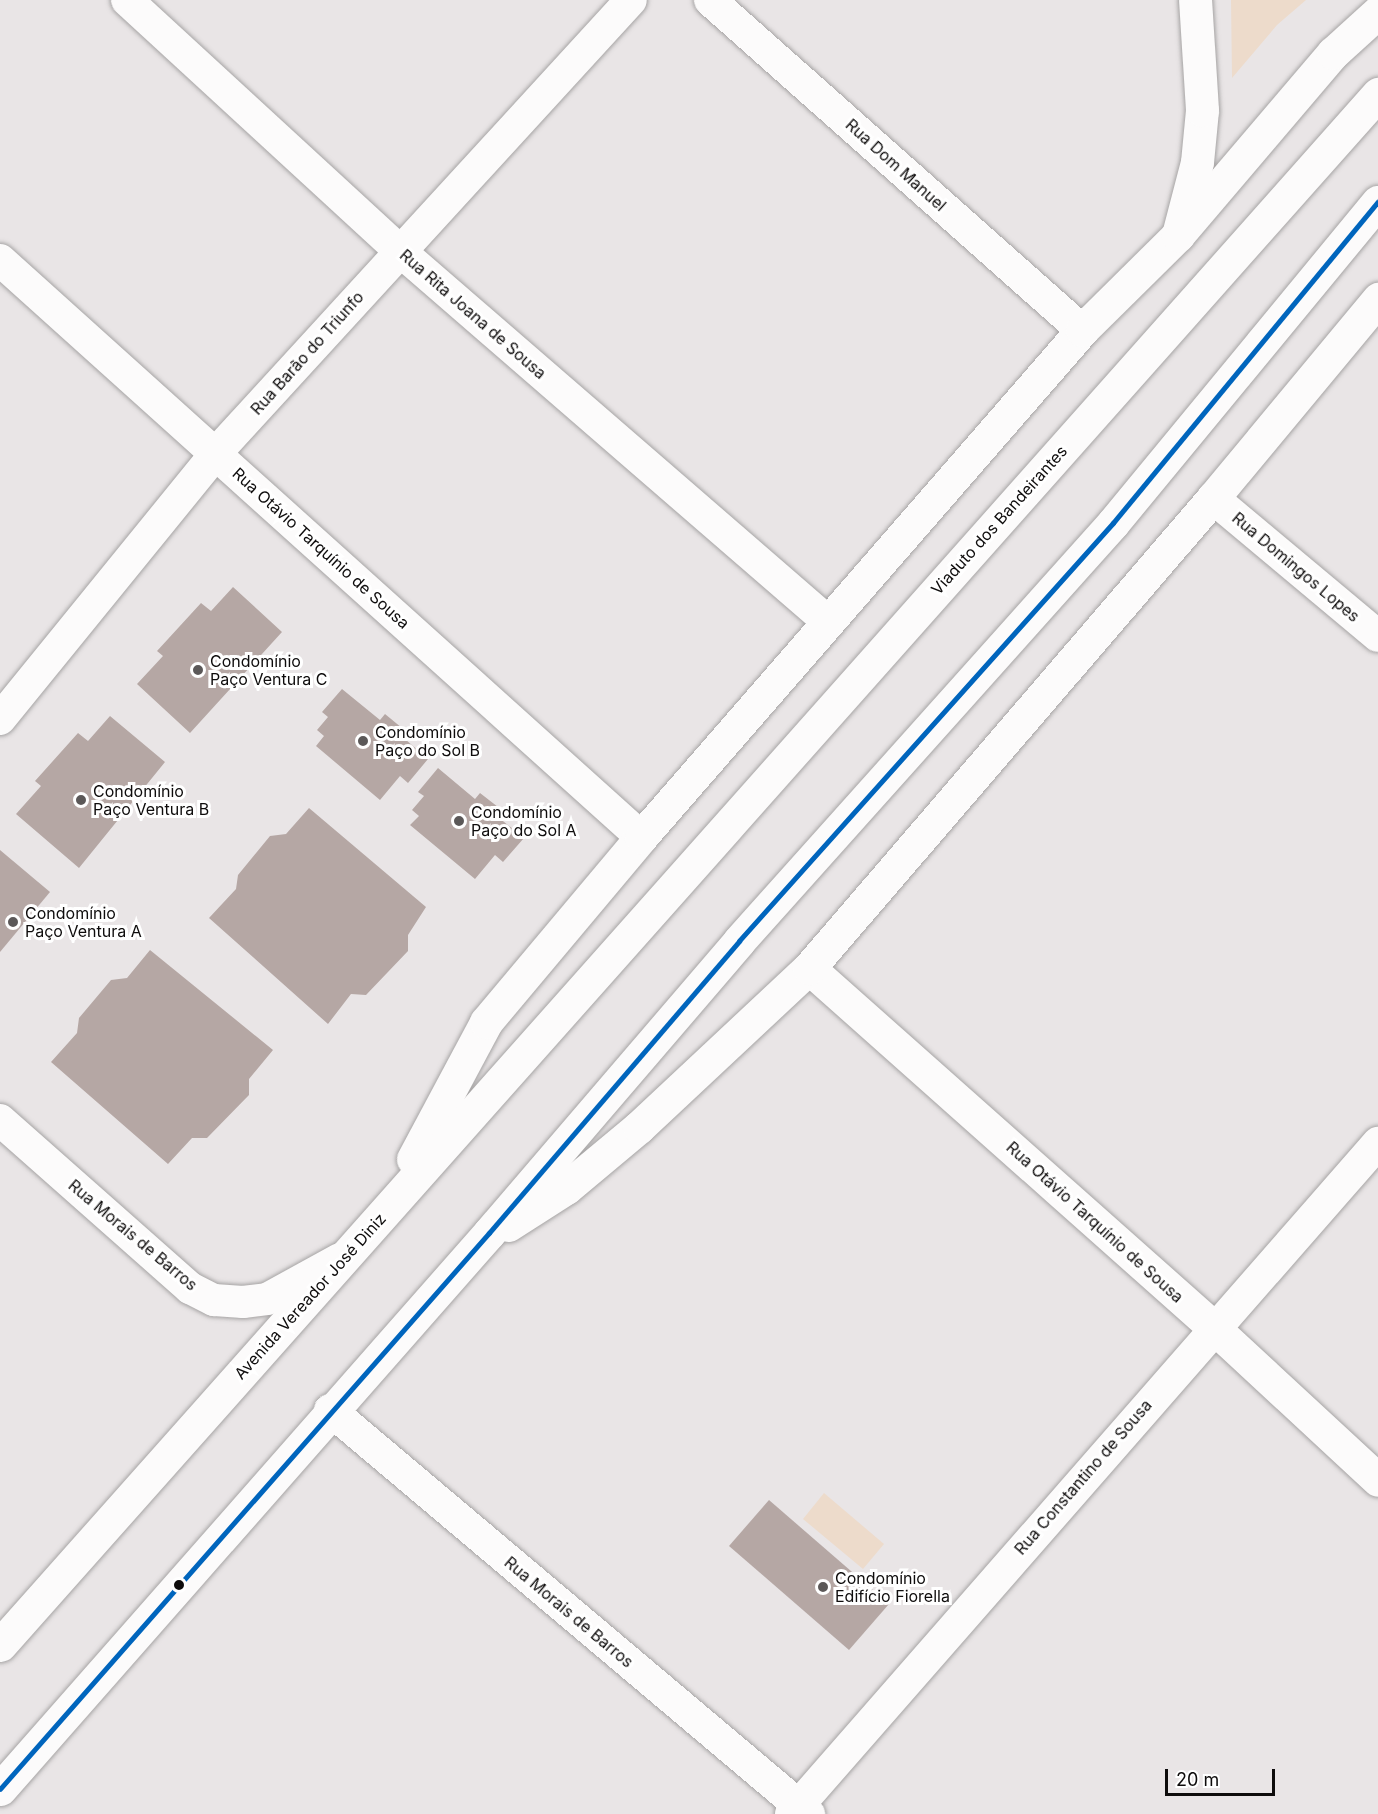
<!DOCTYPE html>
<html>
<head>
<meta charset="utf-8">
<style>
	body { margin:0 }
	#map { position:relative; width:1378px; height:1814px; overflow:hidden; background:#e9e5e6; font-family:Inter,sans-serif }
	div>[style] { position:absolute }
	.green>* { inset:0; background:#eddbcb }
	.building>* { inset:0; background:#b5a7a4 }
	.roads { filter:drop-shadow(0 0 2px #a6a4a4) drop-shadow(0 0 2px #a6a4a4) }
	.street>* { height:32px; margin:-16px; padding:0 16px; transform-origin:16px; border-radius:16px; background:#fcfbfb }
	.secondary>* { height:33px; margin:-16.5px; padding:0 16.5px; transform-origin:16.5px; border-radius:16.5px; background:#fcfbfb }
	.primary>* { height:33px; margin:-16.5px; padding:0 16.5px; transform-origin:16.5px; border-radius:16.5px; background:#fcfbfb }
	.highway>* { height:33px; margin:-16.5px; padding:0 16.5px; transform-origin:16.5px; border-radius:16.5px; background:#fcfbfb }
	.bus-1>* { height:4.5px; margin:-2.25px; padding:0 2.25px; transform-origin:2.25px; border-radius:2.25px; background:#0065bd }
	.dots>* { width:16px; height:16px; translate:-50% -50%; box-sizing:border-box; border:3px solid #fff; border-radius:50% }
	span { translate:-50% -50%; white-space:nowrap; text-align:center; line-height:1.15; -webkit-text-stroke:6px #fff; paint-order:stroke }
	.street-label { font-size:16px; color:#0e0c0c }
	.poi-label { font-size:16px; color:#0e0c0c }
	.left { translate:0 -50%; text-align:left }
	.scale { position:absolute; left:1165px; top:1769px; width:110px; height:27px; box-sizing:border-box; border:3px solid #0e0c0c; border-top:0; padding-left:8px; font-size:18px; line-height:21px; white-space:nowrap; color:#0e0c0c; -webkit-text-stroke:4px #fff; paint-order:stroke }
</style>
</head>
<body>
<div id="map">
	<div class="green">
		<div style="clip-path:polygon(1231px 0,1306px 0,1277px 25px,1232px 78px)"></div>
		<div style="clip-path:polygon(824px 1493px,884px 1544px,863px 1569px,803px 1519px)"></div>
	</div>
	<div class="building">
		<div style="clip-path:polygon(233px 587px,282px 632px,190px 733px,137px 684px,163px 656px,157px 651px,201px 603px,211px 611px)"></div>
		<div style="clip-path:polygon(342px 689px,380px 720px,385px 714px,402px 728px,398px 733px,428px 759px,408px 783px,400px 776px,380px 800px,316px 746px,324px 736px,317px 730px,328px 717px,322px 712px)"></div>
		<div style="clip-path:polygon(110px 716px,165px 762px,79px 868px,16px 814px,41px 786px,35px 781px,78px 733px,88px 741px)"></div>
		<div style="clip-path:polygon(438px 768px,475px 799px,480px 793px,498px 807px,493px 813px,524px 838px,503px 862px,495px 855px,475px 879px,410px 825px,419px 816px,412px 810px,424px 796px,418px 792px)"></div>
		<div style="clip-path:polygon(309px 808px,426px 907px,408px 935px,408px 951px,366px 995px,351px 994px,328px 1024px,209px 918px,236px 889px,238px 875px,270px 836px,286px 834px)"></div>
		<div style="clip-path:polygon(0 850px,50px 892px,0 952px)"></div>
		<div style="clip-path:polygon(150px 950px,273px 1050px,249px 1079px,249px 1095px,207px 1138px,192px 1138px,168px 1164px,51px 1062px,77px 1033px,79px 1018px,111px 980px,127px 978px)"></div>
		<div style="clip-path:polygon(769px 1500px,889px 1604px,849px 1650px,729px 1546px)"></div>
	</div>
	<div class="roads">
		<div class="street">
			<div style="left:127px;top:0;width:371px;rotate:42.6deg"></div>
			<div style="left:400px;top:251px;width:564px;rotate:40.9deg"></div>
			<div style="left:710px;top:0;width:497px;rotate:41.6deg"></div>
			<div style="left:0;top:260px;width:862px;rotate:41.99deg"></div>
			<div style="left:1213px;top:498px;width:215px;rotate:39.9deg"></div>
			<div style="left:0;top:719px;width:343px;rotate:-50.9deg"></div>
			<div style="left:216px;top:453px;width:614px;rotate:-47.51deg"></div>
			<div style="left:0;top:1120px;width:254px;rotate:41.5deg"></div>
			<div style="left:190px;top:1288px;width:27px;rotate:27deg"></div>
			<div style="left:214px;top:1300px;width:29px;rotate:4deg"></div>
			<div style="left:243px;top:1302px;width:24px;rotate:-7deg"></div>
			<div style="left:267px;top:1299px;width:83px;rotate:-28.7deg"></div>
			<div style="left:330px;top:1410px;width:627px;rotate:40.15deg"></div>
			<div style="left:791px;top:1814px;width:892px;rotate:-48.82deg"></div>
		</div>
		<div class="secondary">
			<div style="left:809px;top:968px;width:540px;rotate:41.62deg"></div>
			<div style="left:1213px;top:1327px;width:225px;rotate:42.8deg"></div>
		</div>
		<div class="primary">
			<div style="left:413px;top:1159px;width:155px;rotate:-61.9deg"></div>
			<div style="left:486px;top:1022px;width:241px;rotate:-50deg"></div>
			<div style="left:641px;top:837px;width:672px;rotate:-48.98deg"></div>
			<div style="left:1082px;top:330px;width:135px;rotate:-44.7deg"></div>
			<div style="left:1178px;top:235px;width:239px;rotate:-49.6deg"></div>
			<div style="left:1333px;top:53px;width:61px;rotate:-42.3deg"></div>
			<div style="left:508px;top:1225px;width:69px;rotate:-32.5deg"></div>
			<div style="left:566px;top:1188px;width:95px;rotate:-39.9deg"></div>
			<div style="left:639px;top:1127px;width:233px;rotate:-43.1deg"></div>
			<div style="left:809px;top:968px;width:620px;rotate:-49.32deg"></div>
			<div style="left:1213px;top:498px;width:259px;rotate:-50.3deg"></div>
			<div style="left:0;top:1645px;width:2075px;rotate:-48.38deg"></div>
			<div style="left:0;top:1789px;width:740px;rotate:-48.67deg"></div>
			<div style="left:489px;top:1233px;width:384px;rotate:-49.4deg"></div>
			<div style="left:739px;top:941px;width:561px;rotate:-48.18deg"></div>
			<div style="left:1113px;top:523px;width:416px;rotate:-50.5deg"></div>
		</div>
		<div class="highway">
			<div style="left:1178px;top:235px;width:75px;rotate:-75.4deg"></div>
			<div style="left:1197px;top:162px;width:52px;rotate:-84.5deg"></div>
			<div style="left:1202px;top:110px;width:110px;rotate:-93.6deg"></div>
		</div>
	</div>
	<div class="bus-1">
		<div style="left:0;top:1789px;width:740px;rotate:-48.67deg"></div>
		<div style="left:489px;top:1233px;width:384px;rotate:-49.4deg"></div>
		<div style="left:739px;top:941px;width:561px;rotate:-48.18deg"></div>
		<div style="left:1113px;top:523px;width:416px;rotate:-50.5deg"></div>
	</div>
	<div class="dots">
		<div style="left:198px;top:670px;background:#5b5858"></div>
		<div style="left:363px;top:741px;background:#5b5858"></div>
		<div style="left:81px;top:800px;background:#5b5858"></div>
		<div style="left:459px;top:821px;background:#5b5858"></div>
		<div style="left:13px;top:922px;background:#5b5858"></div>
		<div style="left:179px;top:1585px;background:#0e0c0c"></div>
		<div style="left:823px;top:1587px;background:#5b5858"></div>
	</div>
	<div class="street-label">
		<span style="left:896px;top:165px;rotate:42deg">Rua Dom Manuel</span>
		<span style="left:473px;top:314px;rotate:41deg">Rua Rita Joana de Sousa</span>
		<span style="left:307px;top:353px;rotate:-48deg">Rua Barão do Triunfo</span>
		<span style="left:999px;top:520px;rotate:-48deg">Viaduto dos Bandeirantes</span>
		<span style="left:321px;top:548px;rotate:42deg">Rua Otávio Tarquínio de Sousa</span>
		<span style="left:1296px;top:567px;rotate:40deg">Rua Domingos Lopes</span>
		<span style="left:1095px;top:1222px;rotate:42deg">Rua Otávio Tarquínio de Sousa</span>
		<span style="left:133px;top:1235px;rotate:40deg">Rua Morais de Barros</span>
		<span style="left:310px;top:1296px;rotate:-48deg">Avenida Vereador José Diniz</span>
		<span style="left:1083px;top:1477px;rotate:-49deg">Rua Constantino de Sousa</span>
		<span style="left:569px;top:1612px;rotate:40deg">Rua Morais de Barros</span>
	</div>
	<div class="poi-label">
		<span class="left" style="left:210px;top:670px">Condomínio<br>Paço Ventura C</span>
		<span class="left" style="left:375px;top:741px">Condomínio<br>Paço do Sol B</span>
		<span class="left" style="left:93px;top:800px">Condomínio<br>Paço Ventura B</span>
		<span class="left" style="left:471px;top:821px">Condomínio<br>Paço do Sol A</span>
		<span class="left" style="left:25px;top:922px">Condomínio<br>Paço Ventura A</span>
		<span class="left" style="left:835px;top:1587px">Condomínio<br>Edifício Fiorella</span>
	</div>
	<div class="scale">20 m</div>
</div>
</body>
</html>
